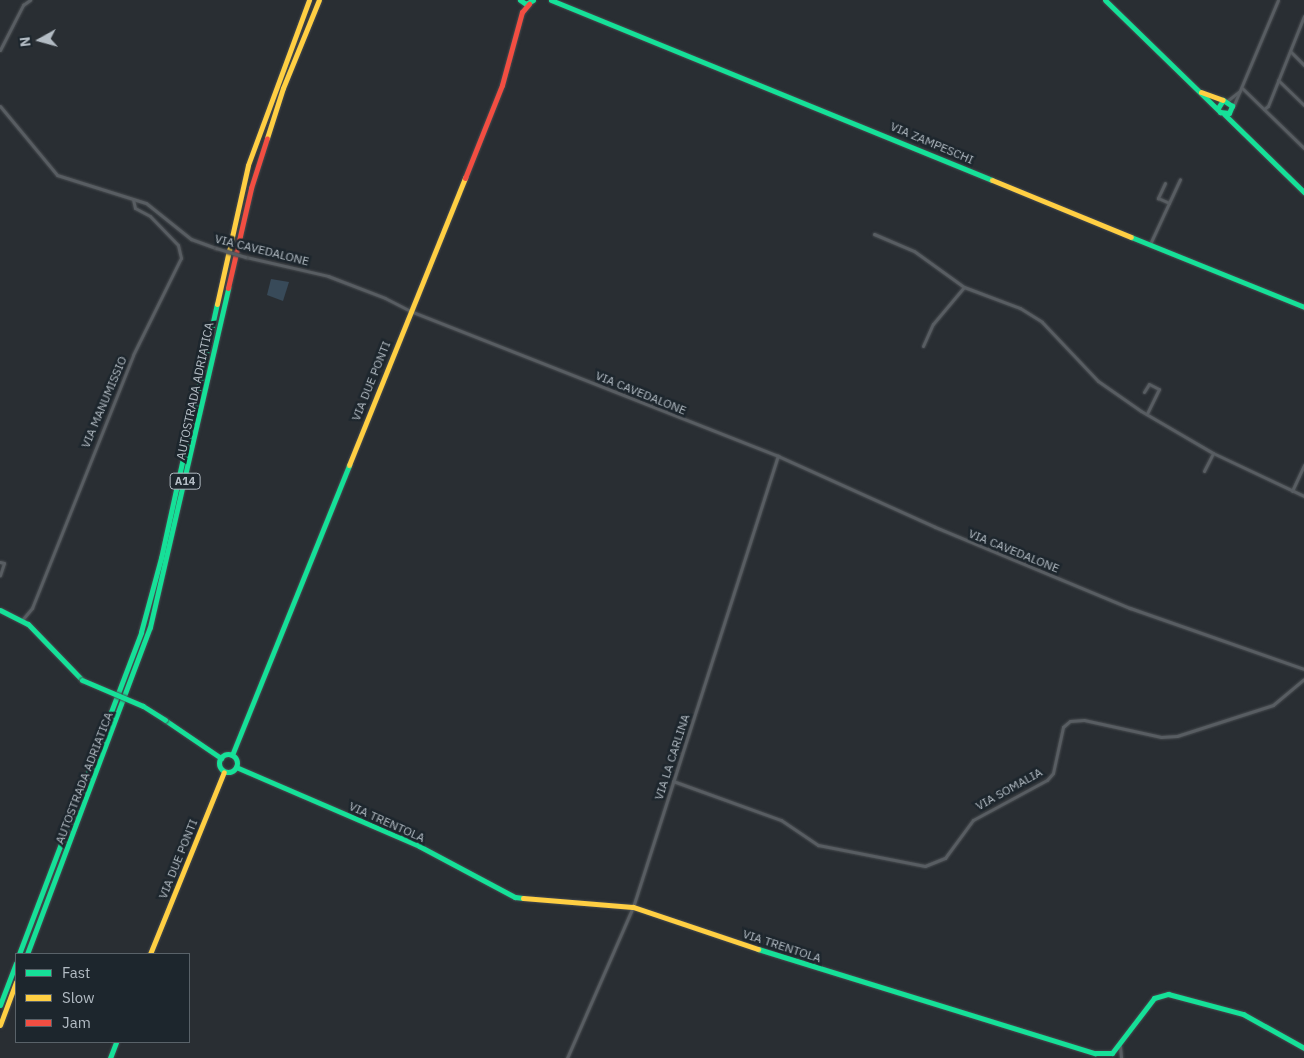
<!DOCTYPE html>
<html>
<head>
<meta charset="utf-8">
<style>
	body { margin:0 }
	#map { position:relative; width:1304px; height:1058px; overflow:hidden; background:#292e33; font-family:"IBM Plex Sans",sans-serif }
	div>[style] { position:absolute }
	.water>* { inset:0; background:#384a59 }
	.roads { filter:drop-shadow(0 0 1px #464a4e) drop-shadow(0 0 1px #464a4e) }
	.street>* { height:3px; margin:-1.5px; padding:0 1.5px; transform-origin:1.5px; border-radius:1.5px; background:#585d62 }
	.fast>* { height:5px; margin:-2.5px; padding:0 2.5px; transform-origin:2.5px; border-radius:2.5px; background:#16e098 }
	.fast>.ring { margin:-2.5px; padding:0; box-sizing:content-box; background:none; border:5px solid #16e098; border-radius:50% }
	.slow>* { height:5px; margin:-2.5px; padding:0 2.5px; transform-origin:2.5px; border-radius:2.5px; background:#ffcf43 }
	.jam>* { height:5px; margin:-2.5px; padding:0 2.5px; transform-origin:2.5px; border-radius:2.5px; background:#f24e42 }
	.bridges { filter:drop-shadow(0 0 1px #464a4e) drop-shadow(0 0 1px #464a4e) }
	.street-bridge>* { height:3px; margin:-1.5px; padding:0 1.5px; transform-origin:1.5px; border-radius:1.5px; background:#585d62 }
	.fast-bridge>* { height:5px; margin:-2.5px; padding:0 2.5px; transform-origin:2.5px; border-radius:2.5px; background:#16e098 }
	span { translate:-50% -50%; white-space:nowrap; text-align:center; line-height:1.15; -webkit-text-stroke:5px #1d262d; paint-order:stroke }
	.shield-label span { padding:1px 4px; background:#1d262d; border:1px solid; border-radius:4px; -webkit-text-stroke-width:0 }
	.shield-label { font-size:11px; color:#b3bcc4; font-weight:700 }
	.street-label { font-size:12px; color:#b3bcc4 }
	.legend { position:absolute; left:15px; top:953px; width:175px; height:90px; box-sizing:border-box; background:#1d262d; border:1px solid #596269; margin:0; padding:6px 9px; list-style:none; font-size:15px; color:#b3bcc4 }
	.legend li { display:flex; align-items:center; gap:10px; height:25px }
	.legend b { width:25px; border:1px solid #596269 }
	.north { position:absolute; left:15px; top:15px; width:50px; height:50px; -webkit-text-stroke:4px #1d262d; paint-order:stroke; rotate:263deg; font-size:14px; font-weight:700; line-height:20px; text-align:center; color:#b3bcc4 }
	.north::after { content:''; display:block; margin:auto; width:18px; height:22px; background:#b3bcc4; clip-path:polygon(50% 0,100% 100%,50% 72%,0 100%) }
</style>
</head>
<body>
<div id="map">
	<div class="water">
		<div style="clip-path:polygon(271px 279px,289px 282px,283px 301px,267px 295px)"></div>
	</div>
	<div class="roads">
		<div class="street">
			<div style="left:0;top:50px;width:51px;rotate:-62.9deg"></div>
			<div style="left:23px;top:5px;width:9px;rotate:-36deg"></div>
			<div style="left:1290px;top:51px;width:20px;rotate:45deg"></div>
			<div style="left:1278px;top:80px;width:36px;rotate:44deg"></div>
			<div style="left:1242px;top:88px;width:86px;rotate:44.1deg"></div>
			<div style="left:1227px;top:101px;width:16px;rotate:-38deg"></div>
			<div style="left:0;top:106px;width:89px;rotate:50.4deg"></div>
			<div style="left:57px;top:175px;width:93px;rotate:17.5deg"></div>
			<div style="left:146px;top:203px;width:58px;rotate:38.7deg"></div>
			<div style="left:191px;top:239px;width:27px;rotate:20deg"></div>
			<div style="left:1233px;top:107px;width:116px;rotate:-67.2deg"></div>
			<div style="left:1264px;top:109px;width:5px;rotate:-37deg"></div>
			<div style="left:1268px;top:106px;width:97px;rotate:-68.2deg"></div>
			<div style="left:1165px;top:183px;width:17px;rotate:115deg"></div>
			<div style="left:1158px;top:198px;width:12px;rotate:24deg"></div>
			<div style="left:1169px;top:203px;width:26px;rotate:-65deg"></div>
			<div style="left:874px;top:234px;width:43px;rotate:23deg"></div>
			<div style="left:914px;top:251px;width:62px;rotate:35.8deg"></div>
			<div style="left:964px;top:287px;width:60px;rotate:20.6deg"></div>
			<div style="left:1020px;top:308px;width:26px;rotate:32deg"></div>
			<div style="left:1042px;top:322px;width:81px;rotate:46.5deg"></div>
			<div style="left:1098px;top:381px;width:52px;rotate:34.9deg"></div>
			<div style="left:1141px;top:411px;width:83px;rotate:30.3deg"></div>
			<div style="left:1213px;top:453px;width:101px;rotate:25.3deg"></div>
			<div style="left:1150px;top:244px;width:45px;rotate:-65.1deg"></div>
			<div style="left:246px;top:257px;width:84px;rotate:13deg"></div>
			<div style="left:328px;top:276px;width:61px;rotate:21.1deg"></div>
			<div style="left:385px;top:298px;width:28px;rotate:27deg"></div>
			<div style="left:410px;top:311px;width:396px;rotate:21.5deg"></div>
			<div style="left:778px;top:456px;width:172px;rotate:24.3deg"></div>
			<div style="left:935px;top:527px;width:211px;rotate:22.6deg"></div>
			<div style="left:1130px;top:608px;width:184px;rotate:19.3deg"></div>
			<div style="left:923px;top:346px;width:24px;rotate:-66deg"></div>
			<div style="left:933px;top:324px;width:48px;rotate:-50deg"></div>
			<div style="left:1144px;top:392px;width:9px;rotate:-58deg"></div>
			<div style="left:1149px;top:384px;width:11px;rotate:27deg"></div>
			<div style="left:1159px;top:389px;width:28px;rotate:116deg"></div>
			<div style="left:1204px;top:471px;width:20px;rotate:-63deg"></div>
			<div style="left:1292px;top:491px;width:29px;rotate:-65deg"></div>
			<div style="left:0;top:562px;width:4px;rotate:14deg"></div>
			<div style="left:4px;top:563px;width:13px;rotate:108deg"></div>
			<div style="left:22px;top:620px;width:16px;rotate:-50deg"></div>
			<div style="left:32px;top:608px;width:272px;rotate:-68.2deg"></div>
			<div style="left:133px;top:355px;width:108px;rotate:-63.7deg"></div>
			<div style="left:181px;top:258px;width:13px;rotate:-103deg"></div>
			<div style="left:178px;top:245px;width:40px;rotate:-134deg"></div>
			<div style="left:150px;top:216px;width:17px;rotate:-152deg"></div>
			<div style="left:135px;top:208px;width:9px;rotate:-103deg"></div>
			<div style="left:673px;top:781px;width:115px;rotate:19.9deg"></div>
			<div style="left:781px;top:820px;width:45px;rotate:34deg"></div>
			<div style="left:818px;top:845px;width:109px;rotate:11.1deg"></div>
			<div style="left:925px;top:866px;width:22px;rotate:-22deg"></div>
			<div style="left:945px;top:858px;width:47px;rotate:-53.6deg"></div>
			<div style="left:973px;top:820px;width:84px;rotate:-28.4deg"></div>
			<div style="left:1047px;top:780px;width:9px;rotate:-49deg"></div>
			<div style="left:1053px;top:773px;width:47px;rotate:-77.7deg"></div>
			<div style="left:1063px;top:727px;width:9px;rotate:-41deg"></div>
			<div style="left:1070px;top:721px;width:14px;rotate:-4deg"></div>
			<div style="left:1084px;top:720px;width:79px;rotate:12.4deg"></div>
			<div style="left:1161px;top:737px;width:16px;rotate:-4deg"></div>
			<div style="left:1177px;top:736px;width:101px;rotate:-17.9deg"></div>
			<div style="left:1273px;top:705px;width:40px;rotate:-40deg"></div>
			<div style="left:1120px;top:1046px;width:12px;rotate:85deg"></div>
			<div style="left:567px;top:1058px;width:165px;rotate:-66.4deg"></div>
			<div style="left:633px;top:907px;width:474px;rotate:-72.2deg"></div>
		</div>
		<div class="fast">
			<div style="left:520px;top:0;width:7px;rotate:34deg"></div>
			<div style="left:526px;top:4px;width:8px;rotate:-30deg"></div>
			<div style="left:551px;top:0;width:476px;rotate:22.2deg"></div>
			<div style="left:1105px;top:0;width:161px;rotate:44.2deg"></div>
			<div style="left:1220px;top:112px;width:9px;rotate:6deg"></div>
			<div style="left:1229px;top:113px;width:8px;rotate:-67deg"></div>
			<div style="left:1232px;top:106px;width:11px;rotate:-146deg"></div>
			<div style="left:1223px;top:100px;width:9px;rotate:122deg"></div>
			<div style="left:1224px;top:114px;width:112px;rotate:44.3deg"></div>
			<div style="left:1131px;top:237px;width:187px;rotate:22deg"></div>
			<div style="left:0;top:610px;width:31px;rotate:27deg"></div>
			<div style="left:28px;top:624px;width:78px;rotate:46deg"></div>
			<div style="left:165px;top:720px;width:68px;rotate:34.2deg"></div>
			<div class="ring" style="left:219px;top:754px;width:13px;height:13px"></div>
			<div style="left:232px;top:755px;width:313px;rotate:-68deg"></div>
			<div style="left:236px;top:767px;width:199px;rotate:23.3deg"></div>
			<div style="left:419px;top:846px;width:109px;rotate:28deg"></div>
			<div style="left:515px;top:897px;width:8px;rotate:7deg"></div>
			<div style="left:758px;top:949px;width:353px;rotate:17.2deg"></div>
			<div style="left:1095px;top:1053px;width:17px"></div>
			<div style="left:1112px;top:1053px;width:69px;rotate:-52.6deg"></div>
			<div style="left:1154px;top:998px;width:15px;rotate:-16deg"></div>
			<div style="left:1168px;top:994px;width:78px;rotate:14.9deg"></div>
			<div style="left:1243px;top:1014px;width:70px;rotate:29.1deg"></div>
			<div style="left:19px;top:954px;width:344px;rotate:-69.2deg"></div>
			<div style="left:141px;top:632px;width:77px;rotate:-74.9deg"></div>
			<div style="left:161px;top:558px;width:260px;rotate:-77.6deg"></div>
			<div style="left:27px;top:954px;width:349px;rotate:-69.4deg"></div>
			<div style="left:150px;top:627px;width:348px;rotate:-77deg"></div>
			<div style="left:0;top:1005px;width:45px;rotate:-69.1deg"></div>
			<div style="left:110px;top:1058px;width:17px;rotate:-69deg"></div>
		</div>
		<div class="slow">
			<div style="left:1201px;top:92px;width:23px;rotate:20deg"></div>
			<div style="left:267px;top:138px;width:52px;rotate:-72.3deg"></div>
			<div style="left:283px;top:88px;width:95px;rotate:-67.8deg"></div>
			<div style="left:992px;top:180px;width:150px;rotate:22.3deg"></div>
			<div style="left:217px;top:304px;width:142px;rotate:-77.4deg"></div>
			<div style="left:248px;top:165px;width:176px;rotate:-69.7deg"></div>
			<div style="left:349px;top:465px;width:310px;rotate:-68deg"></div>
			<div style="left:523px;top:898px;width:110px;rotate:4.7deg"></div>
			<div style="left:633px;top:907px;width:132px;rotate:18.6deg"></div>
			<div style="left:150px;top:954px;width:196px;rotate:-67.9deg"></div>
			<div style="left:0;top:1025px;width:46px;rotate:-69.6deg"></div>
		</div>
		<div class="jam">
			<div style="left:465px;top:178px;width:100px;rotate:-68.3deg"></div>
			<div style="left:502px;top:85px;width:76px;rotate:-74.7deg"></div>
			<div style="left:522px;top:12px;width:11px;rotate:-49deg"></div>
			<div style="left:228px;top:288px;width:103px;rotate:-77deg"></div>
			<div style="left:251px;top:188px;width:52px;rotate:-72.3deg"></div>
		</div>
	</div>
	<div class="bridges">
		<div class="street-bridge">
			<div style="left:216px;top:248px;width:31px;rotate:17deg"></div>
		</div>
		<div class="fast-bridge">
			<div style="left:82px;top:680px;width:66px;rotate:23.1deg"></div>
			<div style="left:143px;top:706px;width:26px;rotate:32deg"></div>
		</div>
	</div>
	<div class="shield-label">
		<span style="left:185px;top:481px">A14</span>
	</div>
	<div class="street-label">
		<span style="left:932px;top:143px;rotate:23deg">VIA ZAMPESCHI</span>
		<span style="left:262px;top:250px;rotate:14deg">VIA CAVEDALONE</span>
		<span style="left:371px;top:381px;rotate:-68deg">VIA DUE PONTI</span>
		<span style="left:195px;top:391px;rotate:-78deg">AUTOSTRADA ADRIATICA</span>
		<span style="left:641px;top:393px;rotate:22deg">VIA CAVEDALONE</span>
		<span style="left:104px;top:402px;rotate:-67deg">VIA MANUMISSIO</span>
		<span style="left:1014px;top:551px;rotate:22deg">VIA CAVEDALONE</span>
		<span style="left:672px;top:757px;rotate:-72deg">VIA LA CARLINA</span>
		<span style="left:84px;top:778px;rotate:-69deg">AUTOSTRADA ADRIATICA</span>
		<span style="left:1009px;top:789px;rotate:-29deg">VIA SOMALIA</span>
		<span style="left:387px;top:822px;rotate:24deg">VIA TRENTOLA</span>
		<span style="left:178px;top:859px;rotate:-68deg">VIA DUE PONTI</span>
		<span style="left:782px;top:946px;rotate:18deg">VIA TRENTOLA</span>
	</div>
	<ul class="legend">
	<li><b style="height:6px;background:#16e098"></b>Fast</li>
	<li><b style="height:6px;background:#ffcf43"></b>Slow</li>
	<li><b style="height:6px;background:#f24e42"></b>Jam</li>
	</ul>
	<div class="north">N</div>
</div>
</body>
</html>
